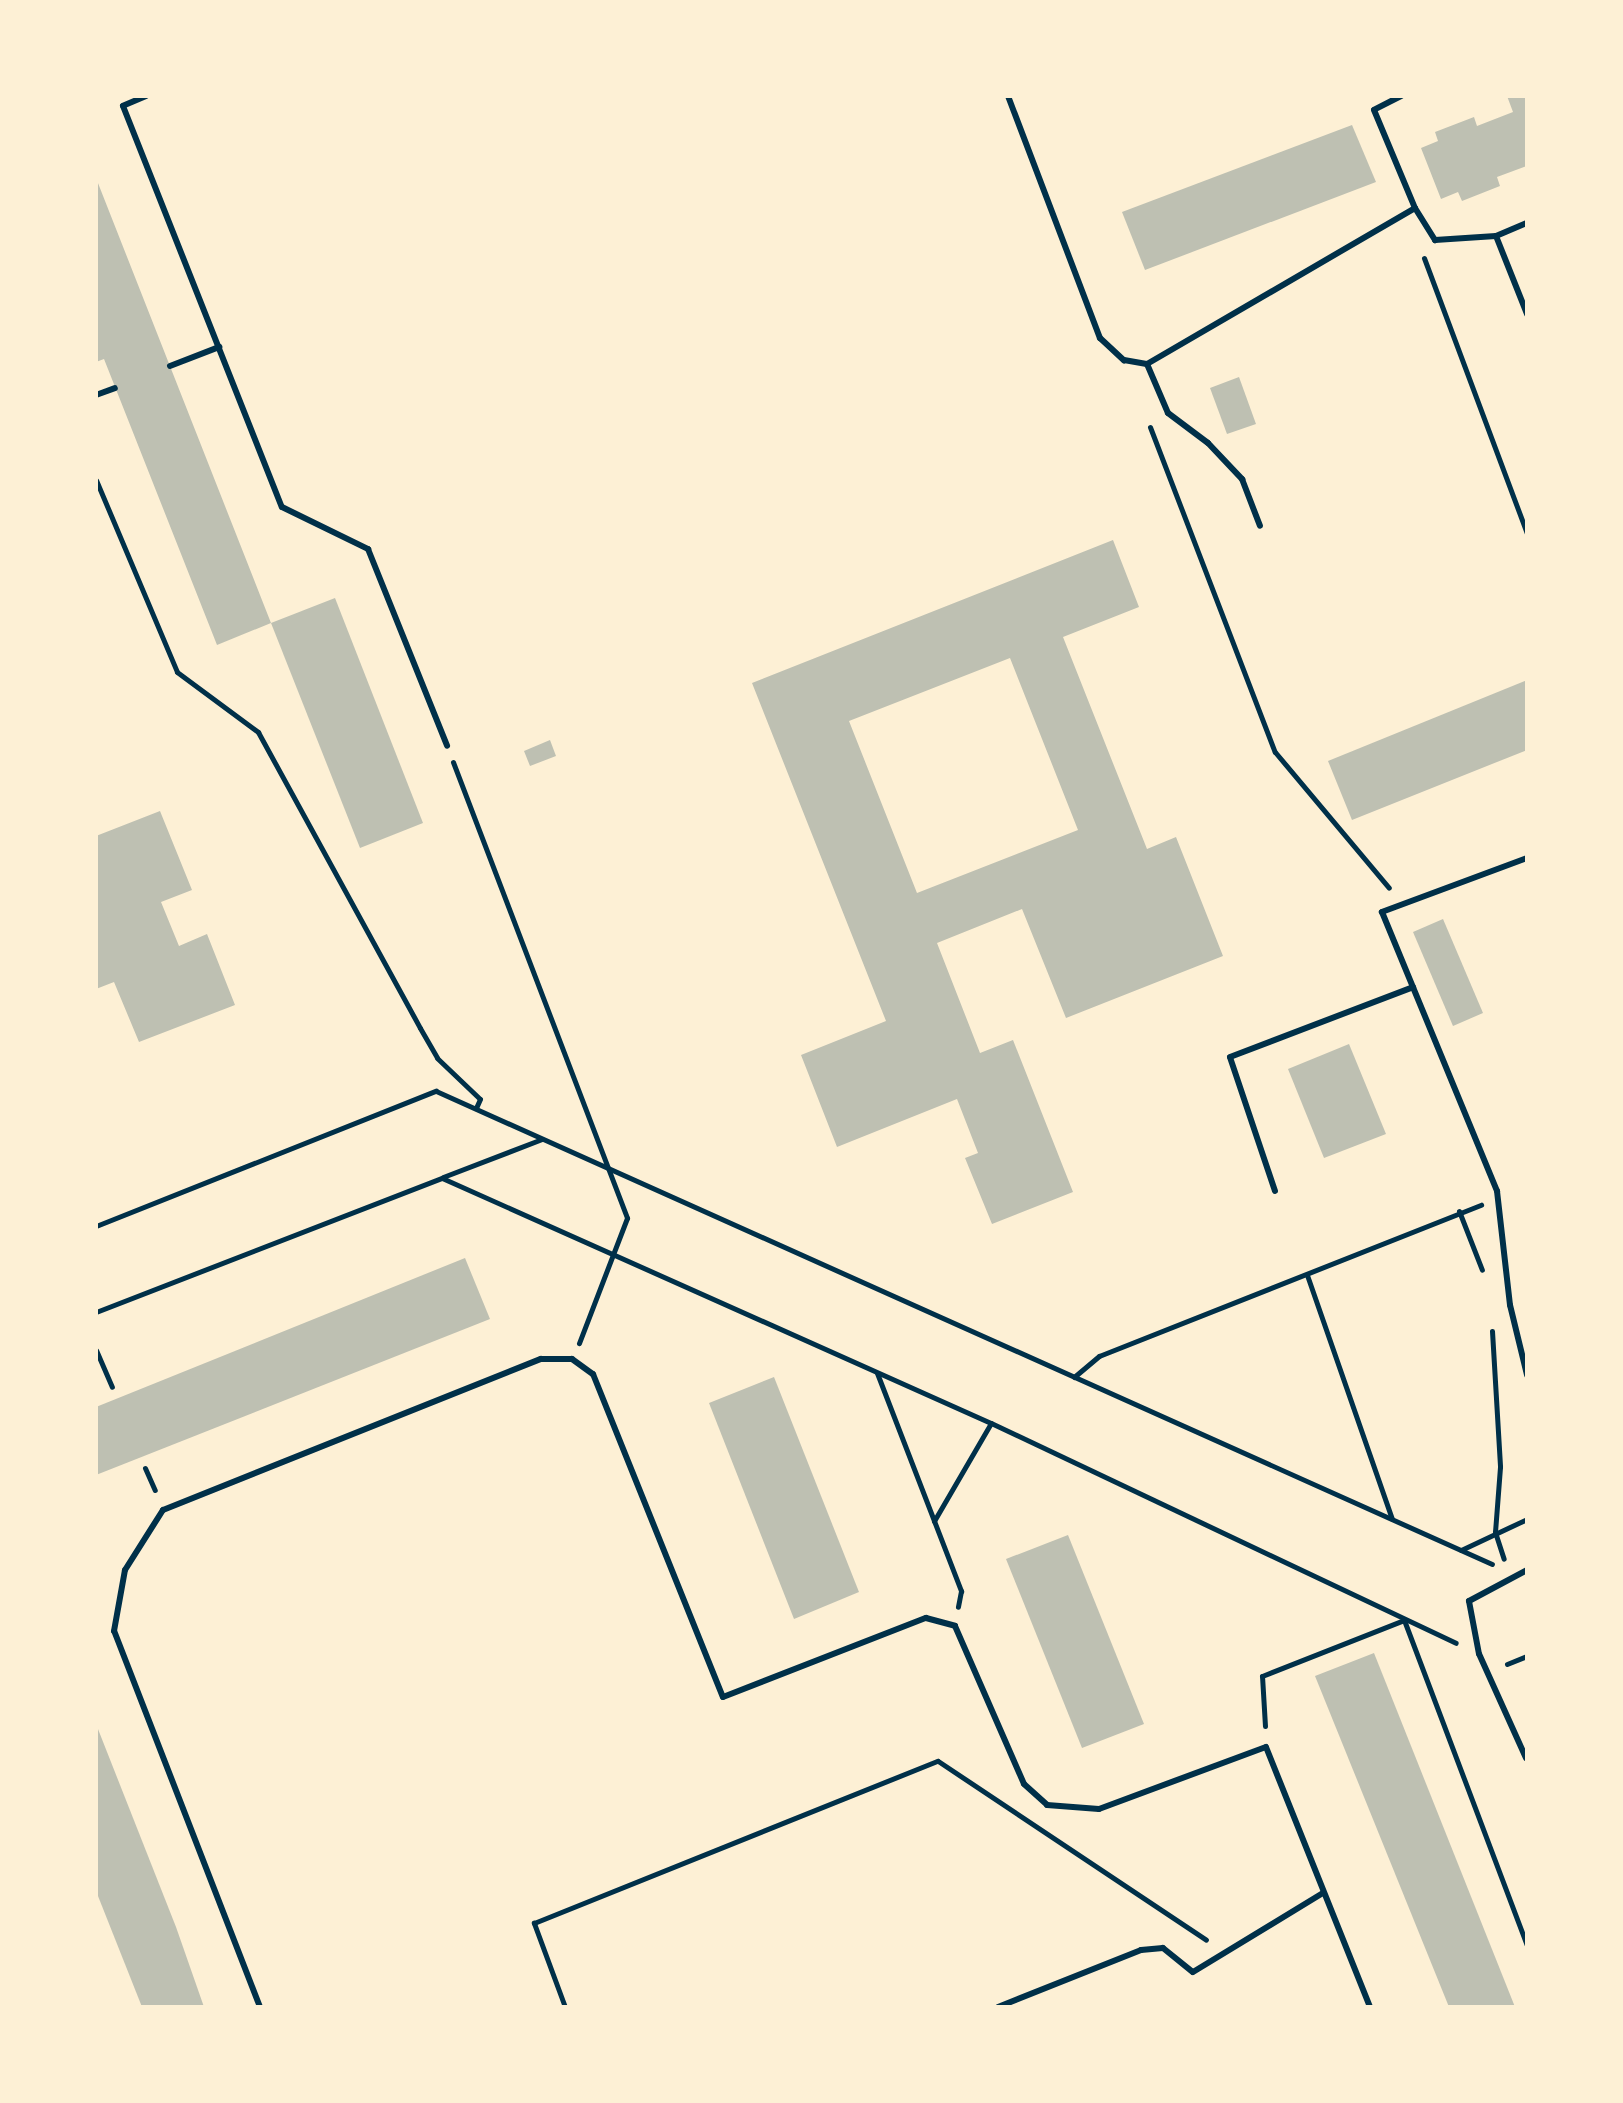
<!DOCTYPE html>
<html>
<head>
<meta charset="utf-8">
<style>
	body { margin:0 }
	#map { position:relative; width:1623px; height:2103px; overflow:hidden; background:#fdf0d5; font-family:"Sofia Sans Condensed",sans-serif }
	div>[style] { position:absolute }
	.building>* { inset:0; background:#bec0b2 }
	.path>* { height:5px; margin:-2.5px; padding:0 2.5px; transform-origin:2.5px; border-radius:2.5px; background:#003049 }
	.service>* { height:6px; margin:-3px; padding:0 3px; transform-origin:3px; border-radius:3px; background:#003049 }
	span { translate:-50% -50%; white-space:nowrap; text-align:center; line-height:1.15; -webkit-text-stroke:7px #fdf0d5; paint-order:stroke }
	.frame { position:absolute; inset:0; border:98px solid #fdf0d5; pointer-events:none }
</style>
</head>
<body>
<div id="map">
	<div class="building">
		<div style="clip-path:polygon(1507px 96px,1527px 96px,1527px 166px,1497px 177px,1500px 186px,1462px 201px,1458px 192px,1441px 199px,1421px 148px,1438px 141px,1435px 132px,1474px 117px,1477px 126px,1513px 112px)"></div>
		<div style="clip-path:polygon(1352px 125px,1376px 182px,1145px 270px,1122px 212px)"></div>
		<div style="clip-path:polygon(96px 178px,271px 623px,217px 645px,104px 359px,96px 362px)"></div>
		<div style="clip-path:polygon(1239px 377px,1256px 424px,1227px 434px,1210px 388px)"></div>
		<div style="clip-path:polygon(evenodd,1113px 540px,1139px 607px,1063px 637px,1147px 849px,1176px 837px,1223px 956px,1066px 1018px,1022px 909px,937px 943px,980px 1053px,1013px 1040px,1073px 1192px,992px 1224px,965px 1158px,978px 1153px,957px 1099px,837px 1147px,801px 1055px,886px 1021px,752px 683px,1113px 540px,1010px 658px,1078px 830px,917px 893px,849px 721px,1010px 658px)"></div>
		<div style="clip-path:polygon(335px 598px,423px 823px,360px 848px,271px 623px)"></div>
		<div style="clip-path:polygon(1527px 680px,1527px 750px,1352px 820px,1328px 761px)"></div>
		<div style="clip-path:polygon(550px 740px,556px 756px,530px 766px,524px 751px)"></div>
		<div style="clip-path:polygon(160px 811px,192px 890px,161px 902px,179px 946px,207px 934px,235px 1005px,139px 1042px,114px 982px,96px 989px,96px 836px)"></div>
		<div style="clip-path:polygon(1443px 919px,1483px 1013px,1453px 1026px,1413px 932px)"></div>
		<div style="clip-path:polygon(1349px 1044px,1386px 1134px,1324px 1158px,1288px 1069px)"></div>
		<div style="clip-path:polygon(465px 1258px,490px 1319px,96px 1475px,96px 1407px)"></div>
		<div style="clip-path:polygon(774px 1377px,859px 1592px,794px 1619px,709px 1403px)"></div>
		<div style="clip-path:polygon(1068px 1535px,1144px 1724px,1082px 1748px,1006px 1559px)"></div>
		<div style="clip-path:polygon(1374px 1653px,1515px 2007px,1449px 2007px,1315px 1676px)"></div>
		<div style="clip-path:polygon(96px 1724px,176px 1927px,204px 2007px,142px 2007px,96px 1891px)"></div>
	</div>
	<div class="path">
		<div style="left:1424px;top:258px;width:295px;rotate:69.5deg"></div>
		<div style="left:1150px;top:427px;width:348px;rotate:69deg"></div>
		<div style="left:1275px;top:752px;width:177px;rotate:50deg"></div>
		<div style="left:96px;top:480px;width:208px;rotate:67.1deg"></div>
		<div style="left:177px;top:672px;width:101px;rotate:36.5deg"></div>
		<div style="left:258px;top:732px;width:337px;rotate:61.3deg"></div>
		<div style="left:420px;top:1028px;width:34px;rotate:60deg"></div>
		<div style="left:437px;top:1058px;width:59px;rotate:43.6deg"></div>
		<div style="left:480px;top:1099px;width:10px;rotate:114deg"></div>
		<div style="left:453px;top:762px;width:488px;rotate:69.1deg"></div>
		<div style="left:627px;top:1218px;width:134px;rotate:111deg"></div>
		<div style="left:443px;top:1177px;width:106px;rotate:-21deg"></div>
		<div style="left:1459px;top:1211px;width:63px;rotate:68.7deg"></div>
		<div style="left:96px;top:1226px;width:366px;rotate:-21.7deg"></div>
		<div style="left:436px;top:1091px;width:1157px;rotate:24.13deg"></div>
		<div style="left:1307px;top:1275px;width:258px;rotate:70.8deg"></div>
		<div style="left:96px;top:1312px;width:371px;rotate:-21.2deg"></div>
		<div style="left:442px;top:1178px;width:601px;rotate:24.05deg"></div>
		<div style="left:991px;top:1423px;width:514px;rotate:25.32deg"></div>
		<div style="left:1492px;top:1331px;width:136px;rotate:86.6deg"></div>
		<div style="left:1500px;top:1467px;width:65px;rotate:94.4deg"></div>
		<div style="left:1495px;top:1532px;width:28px;rotate:72deg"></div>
		<div style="left:96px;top:1350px;width:40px;rotate:66.6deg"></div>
		<div style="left:877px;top:1373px;width:234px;rotate:68.9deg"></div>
		<div style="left:961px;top:1591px;width:16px;rotate:101deg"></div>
		<div style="left:1074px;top:1377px;width:33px;rotate:-40deg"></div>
		<div style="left:1099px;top:1356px;width:411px;rotate:-21.6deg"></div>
		<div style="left:145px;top:1468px;width:24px;rotate:66deg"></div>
		<div style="left:934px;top:1521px;width:113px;rotate:-59.8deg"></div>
		<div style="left:1461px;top:1550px;width:73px;rotate:-25.2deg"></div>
		<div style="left:1507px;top:1664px;width:22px;rotate:-22deg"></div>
		<div style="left:1265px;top:1726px;width:50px;rotate:-93.4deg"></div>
		<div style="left:1262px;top:1676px;width:153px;rotate:-21.5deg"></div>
		<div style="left:1404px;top:1620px;width:347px;rotate:69.3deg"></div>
		<div style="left:565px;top:2007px;width:90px;rotate:-110.3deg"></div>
		<div style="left:534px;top:1923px;width:435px;rotate:-21.9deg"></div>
		<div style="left:938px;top:1761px;width:322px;rotate:33.7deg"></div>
	</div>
	<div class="service">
		<div style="left:146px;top:96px;width:25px;rotate:157deg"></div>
		<div style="left:123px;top:106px;width:431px;rotate:68.4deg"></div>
		<div style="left:282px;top:507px;width:96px;rotate:26deg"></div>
		<div style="left:368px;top:549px;width:212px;rotate:68.1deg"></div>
		<div style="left:1008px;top:96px;width:259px;rotate:69.2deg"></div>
		<div style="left:1100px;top:338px;width:33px;rotate:43deg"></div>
		<div style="left:1124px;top:360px;width:23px;rotate:10deg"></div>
		<div style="left:1147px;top:364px;width:310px;rotate:-30.2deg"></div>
		<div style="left:1401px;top:96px;width:30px;rotate:153deg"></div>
		<div style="left:1374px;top:110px;width:106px;rotate:67.3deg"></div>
		<div style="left:1415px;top:208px;width:38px;rotate:58deg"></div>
		<div style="left:1435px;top:240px;width:61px;rotate:-3.8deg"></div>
		<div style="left:1496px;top:236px;width:84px;rotate:68.3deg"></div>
		<div style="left:1496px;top:236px;width:34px;rotate:-23deg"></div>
		<div style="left:1147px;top:364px;width:53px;rotate:66.8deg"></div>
		<div style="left:1168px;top:413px;width:50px;rotate:36.9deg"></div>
		<div style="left:1208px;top:443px;width:50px;rotate:46.6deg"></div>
		<div style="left:1242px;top:479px;width:50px;rotate:69deg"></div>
		<div style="left:170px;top:366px;width:53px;rotate:-21.2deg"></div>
		<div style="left:96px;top:395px;width:20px;rotate:-20deg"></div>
		<div style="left:1527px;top:858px;width:155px;rotate:159.6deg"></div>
		<div style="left:1382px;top:912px;width:302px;rotate:67.6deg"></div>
		<div style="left:1497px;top:1191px;width:115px;rotate:83.5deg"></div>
		<div style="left:1510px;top:1305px;width:72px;rotate:76.3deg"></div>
		<div style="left:1275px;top:1191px;width:141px;rotate:-108.6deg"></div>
		<div style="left:1230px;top:1057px;width:196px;rotate:-20.9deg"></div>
		<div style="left:1526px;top:1758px;width:114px;rotate:-114.3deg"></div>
		<div style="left:1479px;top:1654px;width:54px;rotate:-100.7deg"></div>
		<div style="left:1469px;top:1601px;width:66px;rotate:-28.1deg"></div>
		<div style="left:260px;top:2007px;width:403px;rotate:-111.2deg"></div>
		<div style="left:114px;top:1631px;width:62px;rotate:-79.8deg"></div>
		<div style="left:125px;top:1570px;width:71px;rotate:-57.7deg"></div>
		<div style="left:163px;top:1510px;width:407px;rotate:-21.8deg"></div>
		<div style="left:541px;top:1359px;width:31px"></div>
		<div style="left:572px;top:1359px;width:26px;rotate:36deg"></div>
		<div style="left:593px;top:1374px;width:348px;rotate:68.1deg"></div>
		<div style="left:723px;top:1697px;width:218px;rotate:-21.3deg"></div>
		<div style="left:926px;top:1618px;width:30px;rotate:15deg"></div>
		<div style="left:955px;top:1626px;width:172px;rotate:66.4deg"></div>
		<div style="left:1024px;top:1784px;width:31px;rotate:42deg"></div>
		<div style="left:1047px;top:1805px;width:52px;rotate:4.4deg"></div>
		<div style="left:1099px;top:1809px;width:178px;rotate:-20.4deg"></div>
		<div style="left:1266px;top:1747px;width:280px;rotate:68.2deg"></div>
		<div style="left:998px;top:2007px;width:154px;rotate:-21.7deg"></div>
		<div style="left:1141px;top:1950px;width:22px;rotate:-5deg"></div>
		<div style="left:1163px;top:1948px;width:38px;rotate:39deg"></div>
		<div style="left:1193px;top:1972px;width:152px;rotate:-31.3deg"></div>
	</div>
	<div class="frame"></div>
</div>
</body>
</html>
